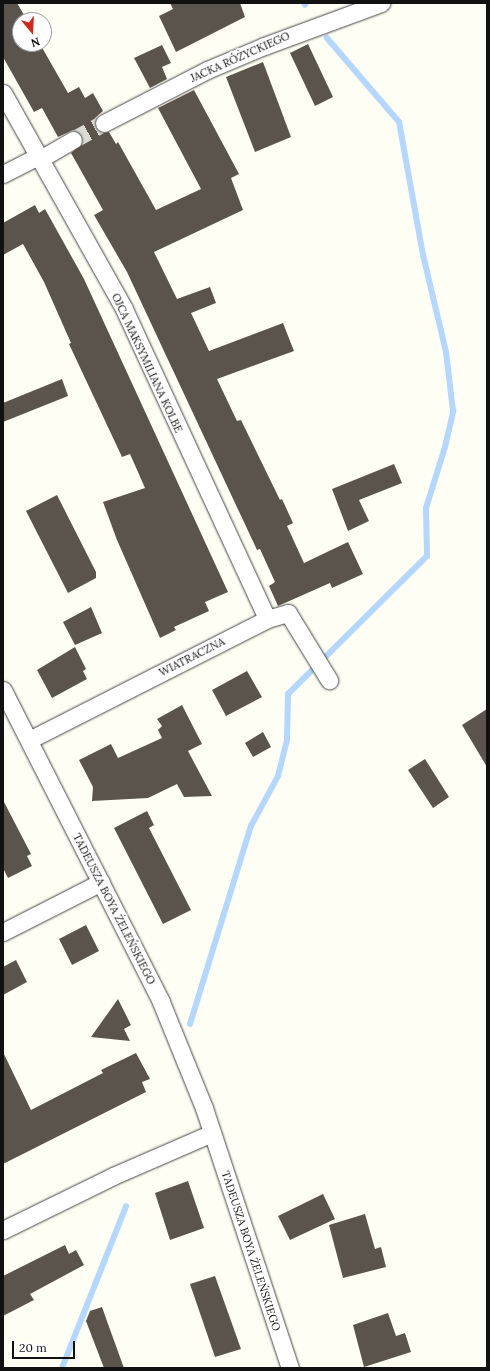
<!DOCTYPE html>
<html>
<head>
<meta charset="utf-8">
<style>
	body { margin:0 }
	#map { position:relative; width:490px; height:1371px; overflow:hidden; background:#fffef5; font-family:Lora,serif }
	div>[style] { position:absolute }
	.stream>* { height:6px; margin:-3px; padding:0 3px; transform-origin:3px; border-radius:3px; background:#b3d7fd }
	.building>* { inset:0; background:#5b544c }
	.street-tunnel>* { height:17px; margin-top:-8.5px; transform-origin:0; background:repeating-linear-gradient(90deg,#dbdad3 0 17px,transparent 0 25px) }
	.roads { filter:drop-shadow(0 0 1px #444) drop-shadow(0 0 1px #444) }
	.street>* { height:17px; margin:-8.5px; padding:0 8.5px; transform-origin:8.5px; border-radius:8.5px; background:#fff }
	span { translate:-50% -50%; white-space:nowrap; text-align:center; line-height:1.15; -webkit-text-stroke:4px #fff; paint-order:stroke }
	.street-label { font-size:11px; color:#111 }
	.frame { position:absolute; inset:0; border:4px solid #111; pointer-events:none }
	.north { position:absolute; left:12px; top:12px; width:40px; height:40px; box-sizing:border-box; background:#fff; border:1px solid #a0a0a0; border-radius:50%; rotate:162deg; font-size:11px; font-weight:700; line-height:16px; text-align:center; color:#111 }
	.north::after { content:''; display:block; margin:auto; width:14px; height:18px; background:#d42716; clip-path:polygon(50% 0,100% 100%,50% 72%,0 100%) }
	.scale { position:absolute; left:12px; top:1341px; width:63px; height:18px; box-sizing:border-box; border:2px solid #111; border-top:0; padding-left:5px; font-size:12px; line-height:14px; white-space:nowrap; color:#111; -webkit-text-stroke:3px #fff; paint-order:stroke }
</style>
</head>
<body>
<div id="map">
	<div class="stream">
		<div style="left:304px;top:3px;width:2px;rotate:63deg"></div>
		<div style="left:190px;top:1024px;width:207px;rotate:-72.9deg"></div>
		<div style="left:251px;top:826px;width:57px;rotate:-61.6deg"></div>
		<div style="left:278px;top:776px;width:38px;rotate:-76deg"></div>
		<div style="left:287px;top:739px;width:45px;rotate:-88.7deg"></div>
		<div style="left:288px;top:694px;width:196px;rotate:-44.8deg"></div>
		<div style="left:427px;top:556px;width:48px;rotate:-91.2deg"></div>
		<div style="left:426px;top:508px;width:64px;rotate:-72.7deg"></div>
		<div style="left:445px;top:447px;width:37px;rotate:-77deg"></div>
		<div style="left:453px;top:411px;width:59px;rotate:-96.8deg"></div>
		<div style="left:446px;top:352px;width:100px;rotate:-103.3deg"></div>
		<div style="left:423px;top:255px;width:135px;rotate:-100.2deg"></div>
		<div style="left:399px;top:122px;width:111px;rotate:-130.6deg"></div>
		<div style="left:62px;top:1368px;width:174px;rotate:-68.4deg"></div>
	</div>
	<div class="building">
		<div style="clip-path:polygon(3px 3px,17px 3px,27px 20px,20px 20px,20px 44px,40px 44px,68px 93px,79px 87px,85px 98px,93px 93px,103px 111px,95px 118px,95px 128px,103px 133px,109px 132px,116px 144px,118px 142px,156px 210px,201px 189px,158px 108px,194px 90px,239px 174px,231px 178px,243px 210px,154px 252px,177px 299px,210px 287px,216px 303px,191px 313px,209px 351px,283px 323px,294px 351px,217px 379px,237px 421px,241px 420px,280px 500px,282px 499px,293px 523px,287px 526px,304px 563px,348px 542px,363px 574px,332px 588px,330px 583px,278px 606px,269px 586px,275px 582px,260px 549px,257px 550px,127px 272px,94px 215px,103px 210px,71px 153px,81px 145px,82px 135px,73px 130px,58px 137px,42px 108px,34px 112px,3px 57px)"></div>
		<div style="clip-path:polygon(170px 3px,240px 3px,245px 17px,176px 52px,159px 16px,173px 9px)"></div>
		<div style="clip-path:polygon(308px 44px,333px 97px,315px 106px,290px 53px)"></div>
		<div style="clip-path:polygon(162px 45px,171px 63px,162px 67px,167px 79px,150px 88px,134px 58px)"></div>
		<div style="clip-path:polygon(263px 62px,291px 137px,255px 152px,226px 77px)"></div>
		<div style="clip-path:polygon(35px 205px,39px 213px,45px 209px,84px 279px,228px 592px,205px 602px,209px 611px,174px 627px,176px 630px,160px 638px,117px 540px,103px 502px,145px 488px,130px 454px,122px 457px,69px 344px,71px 343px,44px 282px,23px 244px,3px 255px,3px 223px)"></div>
		<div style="clip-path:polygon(62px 379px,68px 396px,3px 422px,3px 403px)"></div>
		<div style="clip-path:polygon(394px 464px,402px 483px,359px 500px,369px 521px,348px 531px,332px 489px)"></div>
		<div style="clip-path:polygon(57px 495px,96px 572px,96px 578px,68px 593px,26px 511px)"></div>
		<div style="clip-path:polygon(91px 607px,102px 633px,75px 645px,63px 622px)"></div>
		<div style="clip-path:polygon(75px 647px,86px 669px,83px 671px,87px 679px,52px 698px,37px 670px)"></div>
		<div style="clip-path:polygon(247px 671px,262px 697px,226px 716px,212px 690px)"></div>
		<div style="clip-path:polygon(182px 705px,202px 744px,188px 751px,212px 796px,184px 797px,177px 784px,148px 798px,92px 801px,93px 787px,79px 760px,111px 744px,118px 758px,162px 738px,158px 730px,162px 726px,157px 719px)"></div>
		<div style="clip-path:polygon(487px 709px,487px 767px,462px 725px)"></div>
		<div style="clip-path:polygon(263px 732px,271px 747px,253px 757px,245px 743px)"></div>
		<div style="clip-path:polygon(425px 759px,449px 797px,433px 808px,408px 770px)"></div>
		<div style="clip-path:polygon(3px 800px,31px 854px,27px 856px,32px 866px,8px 878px,3px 868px)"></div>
		<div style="clip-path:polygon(147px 811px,154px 825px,149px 828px,191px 910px,163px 924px,114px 828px)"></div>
		<div style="clip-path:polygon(86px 925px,99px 951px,72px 965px,59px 939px)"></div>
		<div style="clip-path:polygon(16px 960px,27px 982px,3px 995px,3px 967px)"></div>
		<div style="clip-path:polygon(118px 999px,131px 1025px,124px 1029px,130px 1041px,91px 1037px)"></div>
		<div style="clip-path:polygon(3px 1052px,31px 1110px,103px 1073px,101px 1070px,136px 1053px,150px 1079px,142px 1082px,146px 1092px,3px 1164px)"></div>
		<div style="clip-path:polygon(188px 1181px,204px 1228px,170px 1240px,155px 1193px)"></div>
		<div style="clip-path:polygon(323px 1194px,335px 1219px,290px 1240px,278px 1216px)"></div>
		<div style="clip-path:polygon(365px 1214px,375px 1249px,381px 1247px,386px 1267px,343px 1278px,329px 1225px)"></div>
		<div style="clip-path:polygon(65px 1245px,69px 1254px,76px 1250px,84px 1265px,30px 1294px,34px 1300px,3px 1316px,3px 1276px)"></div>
		<div style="clip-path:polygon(215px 1276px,241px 1349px,215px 1357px,190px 1284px)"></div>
		<div style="clip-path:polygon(102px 1307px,108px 1324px,124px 1368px,104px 1368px,94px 1342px,86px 1321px,90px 1311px)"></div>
		<div style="clip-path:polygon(388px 1313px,396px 1336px,405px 1333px,411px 1352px,364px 1367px,353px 1325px)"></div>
	</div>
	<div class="street-tunnel">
		<div style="left:73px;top:140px;width:35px;rotate:-29deg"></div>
	</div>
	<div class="roads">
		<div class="street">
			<div style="left:3px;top:93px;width:248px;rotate:60.7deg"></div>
			<div style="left:124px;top:309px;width:341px;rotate:65.2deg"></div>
			<div style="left:104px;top:123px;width:116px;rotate:-27.2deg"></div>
			<div style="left:207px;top:70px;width:62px;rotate:-22.8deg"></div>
			<div style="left:264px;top:46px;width:125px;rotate:-20.2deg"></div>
			<div style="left:40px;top:159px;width:38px;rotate:-30deg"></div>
			<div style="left:3px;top:174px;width:39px;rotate:-27deg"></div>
			<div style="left:3px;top:690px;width:350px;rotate:63.1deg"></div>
			<div style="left:161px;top:1002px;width:114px;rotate:67.9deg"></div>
			<div style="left:204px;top:1108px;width:274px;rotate:71.7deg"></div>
			<div style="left:29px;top:740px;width:267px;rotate:-26.9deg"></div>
			<div style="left:267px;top:619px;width:22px;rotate:-16deg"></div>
			<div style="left:288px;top:613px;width:79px;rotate:58.5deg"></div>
			<div style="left:3px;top:932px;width:110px;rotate:-27deg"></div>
			<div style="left:3px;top:1230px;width:123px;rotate:-26.1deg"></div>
			<div style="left:113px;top:1176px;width:108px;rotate:-23.5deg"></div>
		</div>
	</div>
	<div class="street-label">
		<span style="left:240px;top:57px;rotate:-24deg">JACKA RÓŻYCKIEGO</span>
		<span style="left:147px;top:363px;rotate:65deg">OJCA MAKSYMILIANA KOLBE</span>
		<span style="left:192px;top:657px;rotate:-27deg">WIATRACZNA</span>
		<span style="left:114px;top:909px;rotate:63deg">TADEUSZA BOYA ŻELEŃSKIEGO</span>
		<span style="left:251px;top:1251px;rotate:72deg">TADEUSZA BOYA ŻELEŃSKIEGO</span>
	</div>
	<div class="frame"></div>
	<div class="north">N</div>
	<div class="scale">20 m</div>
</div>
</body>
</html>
